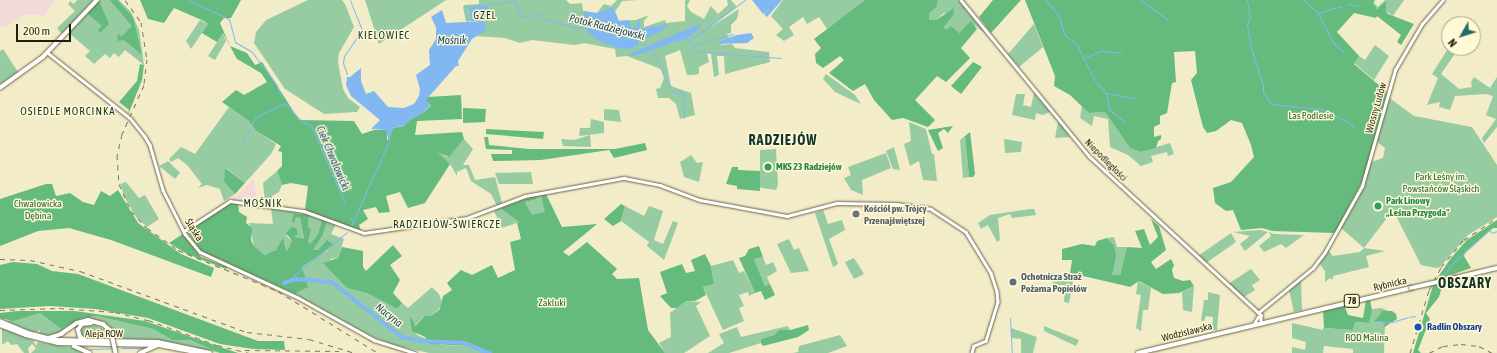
<!DOCTYPE html>
<html>
<head>
<meta charset="utf-8">
<style>
	body { margin:0 }
	#map { position:relative; width:1497px; height:353px; overflow:hidden; background:#f2ecc8; font-family:"Asap Condensed",sans-serif }
	div>[style] { position:absolute }
	.industrial>* { inset:0; background:#f4d9d9 }
	.green>* { inset:0; background:#97cca3 }
	.forest>* { inset:0; background:#64bb7d }
	.water>* { inset:0; background:#82b8f1 }
	.stream>* { height:1px; margin:-0.5px; padding:0 0.5px; transform-origin:0.5px; border-radius:0.5px; background:#82b8f1 }
	.river>* { height:3.5px; margin:-1.75px; padding:0 1.75px; transform-origin:1.75px; border-radius:1.75px; background:#82b8f1 }
	.roads { filter:drop-shadow(0 0 1px #6a6445) drop-shadow(0 0 1px #6a6445) }
	.minor>* { height:2.5px; margin:-1.25px; padding:0 1.25px; transform-origin:1.25px; border-radius:1.25px; background:#fff }
	.major>* { height:3.5px; margin:-1.75px; padding:0 1.75px; transform-origin:1.75px; border-radius:1.75px; background:#fff }
	.rail>* { height:1px; margin-top:-0.5px; transform-origin:0; background:repeating-linear-gradient(90deg,#7d7a63 0 5px,transparent 0 10px) }
	.bridges { filter:drop-shadow(0 0 1px #6a6445) drop-shadow(0 0 1px #6a6445) }
	.major-bridge>* { height:3.5px; margin:-1.75px; padding:0 1.75px; transform-origin:1.75px; border-radius:1.75px; background:#fff }
	.dots>* { width:11px; height:11px; translate:-50% -50%; box-sizing:border-box; border:2px solid #fff9d5; border-radius:50% }
	span { translate:-50% -50%; white-space:nowrap; text-align:center; line-height:1.15; -webkit-text-stroke:3px #fff9d5; paint-order:stroke }
	.shield-label span { padding:1px 3px; background:#fff9d5; border:1px solid; border-radius:3px; -webkit-text-stroke-width:0 }
	.shield-label { font-size:9px; color:#211f12; font-weight:700 }
	.street-label { font-size:10px; color:#211f12 }
	.park-label { font-size:10px; color:#28653b }
	.leisure-label { font-size:10px; color:#27864d; font-weight:700 }
	.left { translate:0 -50%; text-align:left }
	.worship-label { font-size:10px; color:#5b616d; font-weight:700 }
	.service-label { font-size:10px; color:#4e5e75; font-weight:700 }
	.transit-label { font-size:10px; color:#164399; font-weight:700 }
	.neighbourhood-label { font-size:11px; color:#12342f; letter-spacing:1px }
	.water-label { font-size:11px; color:#174674; font-style:italic }
	.district-label { font-size:14px; color:#12342f; font-weight:700; letter-spacing:1px }
	.north { position:absolute; left:1441px; top:16px; width:40px; height:40px; box-sizing:border-box; background:#fff9d5; border:1px solid #a6a287; border-radius:50%; rotate:231deg; font-size:11px; font-weight:700; line-height:16px; text-align:center; color:#211f12 }
	.north::after { content:''; display:block; margin:auto; width:14px; height:18px; background:#276e65; clip-path:polygon(50% 0,100% 100%,50% 72%,0 100%) }
	.scale { position:absolute; left:16px; top:24px; width:55px; height:18px; box-sizing:border-box; border:2px solid #211f12; border-top:0; padding-left:5px; font-size:12px; line-height:14px; white-space:nowrap; color:#211f12; -webkit-text-stroke:3px #fff9d5; paint-order:stroke }
</style>
</head>
<body>
<div id="map">
	<div class="industrial">
		<div style="clip-path:polygon(0 0,54px 0,45px 16px,25px 14px,5px 27px,0 27px)"></div>
		<div style="clip-path:polygon(254px 178px,257px 203px,234px 200px,234px 199px)"></div>
	</div>
	<div class="green">
		<div style="clip-path:polygon(77px 0,93px 0,62px 34px,57px 28px,75px 11px,68px 4px,70px 1px,74px 4px)"></div>
		<div style="clip-path:polygon(99px 0,119px 0,131px 12px,139px 30px,144px 65px,125px 50px,119px 57px,114px 53px,110px 58px,105px 54px,94px 64px,85px 56px,90px 51px,69px 33px)"></div>
		<div style="clip-path:polygon(308px 0,342px 0,345px 4px,354px 27px,339px 53px,338px 62px,343px 89px,348px 98px,360px 107px,357px 112px,324px 114px,285px 89px,254px 43px,256px 32px,266px 20px)"></div>
		<div style="clip-path:polygon(365px 0,446px 0,379px 44px)"></div>
		<div style="clip-path:polygon(479px 0,566px 0,570px 4px,582px 3px,583px 11px,597px 13px,604px 4px,611px 6px,617px 0,638px 0,622px 1px,615px 12px,619px 21px,636px 20px,649px 15px,644px 21px,644px 27px,665px 20px,666px 23px,685px 21px,685px 0,690px 0,687px 6px,691px 12px,704px 19px,711px 6px,718px 14px,728px 5px,727px 0,731px 0,737px 7px,709px 28px,739px 9px,737px 19px,731px 25px,731px 33px,727px 34px,729px 38px,720px 41px,721px 45px,732px 44px,735px 48px,769px 52px,770px 62px,725px 74px,724px 56px,717px 56px,719px 75px,714px 77px,711px 54px,707px 53px,709px 62px,699px 67px,699px 74px,693px 75px,687px 75px,680px 50px,665px 56px,671px 86px,691px 93px,695px 115px,680px 119px,676px 104px,669px 98px,658px 98px,656px 89px,660px 88px,664px 78px,661px 69px,627px 56px,616px 57px,615px 49px,584px 43px,575px 45px,532px 40px,520px 43px,505px 38px,474px 36px,482px 25px,479px 21px,466px 21px,463px 7px,464px 5px,479px 4px)"></div>
		<div style="clip-path:polygon(783px 0,865px 0,865px 1px,827px 29px,819px 17px,807px 24px,803px 17px,789px 27px,794px 35px,784px 41px,776px 35px,783px 29px,771px 16px)"></div>
		<div style="clip-path:polygon(938px 0,959px 0,991px 38px,971px 22px,959px 33px,946px 30px,944px 27px,953px 16px,944px 13px,936px 20px,929px 20px,929px 14px,937px 6px)"></div>
		<div style="clip-path:polygon(1377px 0,1374px 3px,1378px 7px,1385px 0,1404px 0,1393px 16px,1386px 11px,1386px 1px,1379px 9px,1374px 7px,1373px 3px)"></div>
		<div style="clip-path:polygon(200px 20px,208px 24px,191px 49px,186px 41px)"></div>
		<div style="clip-path:polygon(1034px 24px,1043px 47px,1019px 67px,1008px 54px)"></div>
		<div style="clip-path:polygon(223px 33px,226px 41px,215px 60px,208px 56px)"></div>
		<div style="clip-path:polygon(1375px 45px,1389px 56px,1374px 80px,1354px 63px,1359px 56px,1365px 60px)"></div>
		<div style="clip-path:polygon(1449px 47px,1459px 48px,1441px 74px,1459px 89px,1472px 87px,1471px 82px,1474px 77px,1490px 88px,1497px 77px,1497px 127px,1484px 143px,1482px 138px,1496px 119px,1486px 115px,1493px 96px,1486px 94px,1455px 96px,1450px 110px,1439px 107px,1440px 102px,1427px 105px,1438px 78px,1432px 74px)"></div>
		<div style="clip-path:polygon(3px 49px,18px 72px,0 84px,0 51px)"></div>
		<div style="clip-path:polygon(826px 74px,855px 95px,861px 104px,835px 92px,823px 79px)"></div>
		<div style="clip-path:polygon(1034px 93px,1063px 126px,1070px 137px,1055px 138px,1058px 122px,1050px 112px,1043px 115px,1036px 113px,1035px 120px,1012px 115px,1016px 94px,1025px 94px,1023px 105px,1031px 107px)"></div>
		<div style="clip-path:polygon(1388px 97px,1414px 116px,1472px 127px,1497px 165px,1497px 217px,1468px 235px,1440px 267px,1436px 268px,1421px 265px,1393px 210px,1364px 248px,1385px 251px,1366px 256px,1369px 267px,1333px 276px,1333px 280px,1330px 278px,1325px 282px,1325px 271px,1320px 264px,1316px 267px,1328px 250px,1333px 256px,1360px 252px,1364px 248px,1341px 228px,1361px 192px,1371px 162px,1383px 158px,1385px 148px,1376px 141px)"></div>
		<div style="clip-path:polygon(1082px 105px,1089px 113px,1105px 112px,1130px 148px,1140px 152px,1170px 143px,1174px 154px,1168px 156px,1167px 152px,1151px 156px,1153px 162px,1141px 166px,1128px 155px,1110px 147px,1108px 119px,1094px 116px,1092px 126px,1080px 118px)"></div>
		<div style="clip-path:polygon(229px 107px,249px 121px,256px 131px,276px 144px,271px 154px,245px 183px,226px 168px,224px 182px,235px 194px,224px 201px,220px 189px,207px 185px,198px 188px,202px 184px,187px 165px,178px 158px,171px 162px,169px 159px,181px 147px,195px 154px)"></div>
		<div style="clip-path:polygon(604px 109px,619px 110px,621px 122px,604px 120px)"></div>
		<div style="clip-path:polygon(591px 119px,604px 122px,604px 133px,579px 136px,580px 128px,590px 128px)"></div>
		<div style="clip-path:polygon(909px 122px,926px 129px,932px 154px,934px 154px,937px 181px,923px 180px,919px 161px,910px 166px,904px 144px,911px 141px)"></div>
		<div style="clip-path:polygon(590px 135px,591px 147px,563px 146px,561px 139px,574px 140px)"></div>
		<div style="clip-path:polygon(965px 136px,969px 177px,963px 178px,960px 140px)"></div>
		<div style="clip-path:polygon(464px 139px,473px 149px,463px 165px,469px 165px,475px 180px,495px 177px,502px 203px,497px 206px,491px 194px,471px 181px,466px 168px,457px 172px,457px 176px,450px 164px,433px 152px,439px 152px,447px 157px)"></div>
		<div style="clip-path:polygon(1004px 139px,1022px 142px,1021px 152px,1005px 153px)"></div>
		<div style="clip-path:polygon(894px 147px,900px 170px,893px 169px,886px 151px)"></div>
		<div style="clip-path:polygon(776px 149px,778px 185px,776px 190px,762px 188px,760px 187px,760px 150px)"></div>
		<div style="clip-path:polygon(886px 153px,891px 168px,862px 180px,863px 195px,851px 190px,844px 178px,851px 175px,848px 167px)"></div>
		<div style="clip-path:polygon(691px 155px,697px 163px,703px 162px,699px 182px,684px 177px,680px 162px)"></div>
		<div style="clip-path:polygon(168px 161px,180px 173px,175px 179px,159px 166px)"></div>
		<div style="clip-path:polygon(277px 171px,282px 185px,279px 192px,272px 196px,271px 203px,265px 202px,263px 183px)"></div>
		<div style="clip-path:polygon(531px 172px,533px 184px,499px 184px,495px 173px)"></div>
		<div style="clip-path:polygon(126px 182px,139px 198px,145px 195px,159px 219px,147px 227px,136px 217px,125px 198px,120px 184px)"></div>
		<div style="clip-path:polygon(536px 195px,541px 195px,546px 212px,532px 216px,525px 202px,537px 199px)"></div>
		<div style="clip-path:polygon(625px 206px,644px 216px,649px 206px,663px 211px,654px 240px,663px 244px,673px 221px,678px 223px,664px 260px,647px 246px,649px 242px,621px 221px)"></div>
		<div style="clip-path:polygon(271px 208px,300px 212px,294px 213px,291px 222px,294px 223px,295px 216px,300px 218px,304px 240px,285px 235px,292px 241px,287px 251px,285px 242px,273px 252px,265px 255px,254px 246px,249px 223px,273px 224px)"></div>
		<div style="clip-path:polygon(500px 208px,519px 222px,502px 228px,494px 211px)"></div>
		<div style="clip-path:polygon(1030px 209px,1034px 209px,1036px 215px,1012px 218px,1010px 214px,998px 218px,1000px 240px,997px 242px,988px 225px,981px 229px,978px 223px,990px 215px)"></div>
		<div style="clip-path:polygon(823px 210px,828px 224px,842px 220px,845px 230px,829px 239px,838px 264px,833px 267px,815px 213px)"></div>
		<div style="clip-path:polygon(311px 215px,322px 219px,318px 234px,310px 244px,308px 241px,308px 219px)"></div>
		<div style="clip-path:polygon(327px 221px,336px 224px,331px 234px,344px 239px,338px 258px,330px 259px,347px 288px,369px 294px,397px 309px,402px 303px,408px 308px,432px 287px,439px 294px,443px 305px,431px 316px,425px 316px,414px 326px,417px 335px,441px 345px,473px 346px,486px 353px,429px 353px,398px 346px,373px 337px,295px 294px,307px 287px,302px 267px,315px 256px,329px 250px,313px 250px,323px 235px)"></div>
		<div style="clip-path:polygon(1260px 230px,1268px 232px,1245px 251px,1240px 244px,1250px 236px,1233px 232px)"></div>
		<div style="clip-path:polygon(1269px 232px,1274px 234px,1304px 235px,1286px 248px,1281px 244px,1264px 252px,1259px 246px,1271px 236px)"></div>
		<div style="clip-path:polygon(1231px 233px,1236px 242px,1206px 263px,1198px 256px)"></div>
		<div style="clip-path:polygon(1114px 237px,1117px 247px,1127px 247px,1120px 275px,1111px 275px,1114px 245px,1107px 238px)"></div>
		<div style="clip-path:polygon(789px 239px,794px 250px,799px 248px,809px 271px,791px 273px,777px 244px)"></div>
		<div style="clip-path:polygon(763px 257px,766px 265px,773px 262px,777px 271px,767px 277px,770px 284px,765px 286px,754px 259px)"></div>
		<div style="clip-path:polygon(854px 258px,864px 274px,854px 279px,845px 262px)"></div>
		<div style="clip-path:polygon(733px 260px,739px 273px,744px 271px,755px 293px,749px 296px,748px 292px,739px 295px,744px 306px,739px 308px,744px 321px,723px 330px,703px 287px,714px 284px,711px 266px)"></div>
		<div style="clip-path:polygon(1251px 269px,1260px 280px,1252px 285px,1255px 290px,1244px 297px,1228px 284px)"></div>
		<div style="clip-path:polygon(1051px 273px,1074px 276px,1069px 303px,1064px 302px,1065px 285px,1053px 285px)"></div>
		<div style="clip-path:polygon(1301px 280px,1302px 310px,1294px 312px,1289px 290px)"></div>
		<div style="clip-path:polygon(1138px 281px,1151px 288px,1148px 310px,1143px 310px,1141px 331px,1136px 328px,1141px 295px,1136px 294px)"></div>
		<div style="clip-path:polygon(1194px 286px,1192px 312px,1183px 310px,1182px 292px)"></div>
		<div style="clip-path:polygon(1208px 292px,1220px 295px,1217px 330px,1212px 330px,1213px 317px,1206px 316px,1204px 321px,1201px 321px,1204px 300px,1208px 300px)"></div>
		<div style="clip-path:polygon(686px 301px,701px 302px,696px 306px,710px 336px,684px 353px,665px 353px,659px 343px,671px 337px,670px 313px)"></div>
		<div style="clip-path:polygon(1381px 308px,1389px 311px,1380px 313px,1375px 323px,1385px 323px,1384px 353px,1353px 353px,1353px 349px,1324px 346px,1323px 353px,1292px 353px,1292px 347px,1305px 350px,1306px 342px,1292px 338px,1292px 323px,1323px 330px,1323px 328px,1353px 330px,1355px 322px,1369px 323px,1372px 309px)"></div>
		<div style="clip-path:polygon(40px 313px,61px 329px,81px 318px,97px 316px,153px 329px,172px 340px,190px 340px,220px 353px,168px 342px,119px 340px,120px 332px,116px 334px,104px 323px,93px 319px,51px 336px,39px 334px,40px 330px,35px 333px,6px 321px)"></div>
		<div style="clip-path:polygon(93px 324px,108px 331px,110px 335px,107px 337px,113px 340px,87px 340px,81px 337px,79px 331px,83px 325px)"></div>
		<div style="clip-path:polygon(788px 326px,790px 330px,779px 330px,774px 335px,761px 339px,761px 343px,729px 353px,708px 353px,724px 343px,719px 334px,737px 327px,741px 337px)"></div>
		<div style="clip-path:polygon(1044px 326px,1079px 340px,1076px 346px,1044px 331px)"></div>
		<div style="clip-path:polygon(2px 328px,33px 340px,36px 346px,38px 342px,76px 348px,88px 353px,31px 353px,36px 348px,32px 344px,28px 348px,29px 353px,24px 353px,17px 344px,11px 345px,8px 341px,2px 345px)"></div>
		<div style="clip-path:polygon(1011px 328px,1037px 337px,1033px 353px,1021px 353px,1021px 339px,1011px 338px)"></div>
		<div style="clip-path:polygon(840px 335px,847px 346px,828px 353px,793px 353px,798px 352px,799px 346px)"></div>
	</div>
	<div class="forest">
		<div style="clip-path:polygon(110px 0,117px 0,133px 17px,142px 55px,124px 40px,118px 41px,117px 34px,122px 36px,132px 26px)"></div>
		<div style="clip-path:polygon(140px 0,241px 0,231px 18px,224px 18px,220px 23px,230px 46px,247px 53px,255px 65px,262px 62px,299px 120px,354px 121px,362px 134px,374px 130px,387px 130px,387px 141px,393px 128px,404px 126px,408px 121px,424px 112px,431px 105px,425px 101px,428px 97px,461px 95px,462px 119px,417px 121px,415px 135px,462px 132px,464px 139px,449px 157px,437px 152px,450px 164px,425px 203px,408px 208px,400px 192px,386px 196px,390px 212px,379px 213px,376px 207px,363px 210px,368px 219px,359px 225px,361px 231px,305px 210px,308px 186px,291px 183px,282px 185px,277px 171px,282px 166px,282px 152px,278px 151px,281px 146px,256px 131px,249px 121px,222px 102px,236px 90px,244px 95px,267px 82px,261px 73px,237px 59px,223px 33px,217px 42px,202px 33px,208px 24px,204px 21px,174px 8px,164px 23px,148px 19px)"></div>
		<div style="clip-path:polygon(865px 0,938px 0,937px 6px,929px 14px,929px 20px,936px 20px,954px 8px,953px 16px,944px 27px,946px 30px,951px 26px,959px 33px,971px 21px,977px 29px,961px 48px,970px 58px,946px 82px,937px 76px,915px 100px,935px 120px,928px 127px,903px 118px,892px 120px,874px 100px,865px 84px,853px 91px,829px 73px,844px 60px,840px 56px,823px 68px,816px 63px,815px 54px,821px 48px,814px 39px)"></div>
		<div style="clip-path:polygon(993px 0,1021px 0,991px 33px,979px 17px)"></div>
		<div style="clip-path:polygon(1025px 0,1375px 0,1373px 3px,1377px 9px,1386px 1px,1386px 11px,1388px 14px,1414px 24px,1401px 45px,1397px 42px,1401px 35px,1377px 16px,1376px 18px,1354px 13px,1337px 32px,1359px 56px,1354px 64px,1387px 92px,1363px 180px,1335px 233px,1272px 231px,1262px 228px,1241px 230px,1233px 210px,1226px 211px,1215px 203px,1213px 188px,1231px 182px,1254px 157px,1251px 145px,1242px 123px,1231px 120px,1216px 131px,1207px 133px,1203px 127px,1191px 80px,1197px 73px,1195px 51px,1174px 52px,1176px 82px,1172px 83px,1167px 113px,1160px 116px,1160px 124px,1154px 127px,1154px 137px,1161px 135px,1161px 139px,1158px 141px,1156px 148px,1140px 152px,1130px 148px,1105px 112px,1089px 113px,1070px 95px,1054px 86px,1055px 76px)"></div>
		<div style="clip-path:polygon(99px 1px,109px 24px,100px 33px,98px 30px,102px 26px,87px 13px)"></div>
		<div style="clip-path:polygon(973px 62px,982px 67px,961px 94px,951px 86px)"></div>
		<div style="clip-path:polygon(140px 64px,144px 65px,142px 80px,128px 115px,129px 110px,119px 102px,137px 81px)"></div>
		<div style="clip-path:polygon(463px 108px,486px 109px,485px 122px,463px 123px)"></div>
		<div style="clip-path:polygon(953px 126px,948px 133px,944px 129px,938px 133px,943px 148px,938px 151px,928px 130px)"></div>
		<div style="clip-path:polygon(486px 129px,544px 132px,543px 139px,486px 134px)"></div>
		<div style="clip-path:polygon(970px 132px,975px 174px,973px 177px,969px 177px,965px 136px)"></div>
		<div style="clip-path:polygon(484px 137px,488px 137px,489px 145px,529px 149px,615px 149px,645px 143px,647px 150px,614px 158px,609px 150px,541px 160px,493px 161px,491px 154px,512px 154px,512px 150px,486px 149px)"></div>
		<div style="clip-path:polygon(732px 167px,738px 167px,738px 170px,760px 171px,760px 191px,737px 189px,737px 186px,726px 184px)"></div>
		<div style="clip-path:polygon(225px 168px,245px 183px,235px 194px,224px 182px)"></div>
		<div style="clip-path:polygon(46px 184px,52px 184px,56px 196px,70px 193px,83px 202px,94px 205px,101px 191px,110px 196px,118px 190px,138px 223px,181px 254px,214px 268px,211px 277px,111px 240px,69px 228px,38px 231px,0 246px,0 199px)"></div>
		<div style="clip-path:polygon(546px 194px,562px 227px,597px 224px,563px 252px,569px 256px,587px 242px,617px 269px,612px 274px,617px 279px,639px 278px,648px 330px,665px 353px,486px 353px,473px 346px,430px 344px,425px 337px,412px 331px,410px 318px,412px 318px,415px 326px,425px 316px,431px 316px,440px 309px,443px 296px,452px 290px,447px 283px,461px 270px,472px 275px,492px 265px,498px 278px,515px 270px,510px 242px,521px 239px,517px 223px,519px 222px,500px 208px,536px 195px,537px 199px,525px 202px,532px 215px,545px 212px,541px 195px)"></div>
		<div style="clip-path:polygon(230px 203px,238px 203px,239px 212px,247px 217px,246px 223px,252px 228px,251px 240px,254px 246px,265px 255px,276px 250px,283px 238px,287px 251px,292px 241px,286px 233px,292px 227px,296px 228px,298px 234px,294px 237px,304px 239px,300px 218px,296px 217px,294px 223px,291px 222px,294px 213px,311px 215px,308px 219px,308px 228px,311px 229px,308px 241px,310px 244px,318px 234px,322px 219px,327px 221px,323px 235px,313px 250px,318px 250px,327px 240px,334px 245px,302px 267px,308px 287px,295px 294px,201px 251px,187px 232px)"></div>
		<div style="clip-path:polygon(621px 204px,625px 206px,623px 213px,621px 221px,613px 226px,604px 219px)"></div>
		<div style="clip-path:polygon(1151px 219px,1159px 226px,1166px 250px,1151px 262px,1156px 269px,1171px 259px,1174px 265px,1172px 270px,1174px 278px,1183px 281px,1190px 280px,1194px 286px,1179px 293px,1163px 294px,1139px 281px,1130px 287px,1122px 285px,1070px 273px,1072px 260px,1062px 260px,1062px 249px,1082px 244px,1095px 246px,1097px 241px,1107px 238px,1114px 245px,1116px 256px,1112px 275px,1120px 275px,1127px 247px,1142px 248px,1135px 231px,1144px 229px,1150px 245px,1158px 237px)"></div>
		<div style="clip-path:polygon(1497px 220px,1497px 228px,1493px 228px,1465px 252px,1464px 256px,1471px 268px,1436px 280px,1451px 258px,1467px 240px)"></div>
		<div style="clip-path:polygon(183px 234px,201px 257px,227px 267px,226px 269px,187px 254px,169px 243px)"></div>
		<div style="clip-path:polygon(393px 245px,402px 256px,390px 265px,400px 280px,393px 293px,402px 303px,397px 309px,369px 294px,347px 288px,323px 263px,338px 258px,342px 247px,363px 251px,363px 267px,366px 271px)"></div>
		<div style="clip-path:polygon(759px 246px,763px 257px,754px 259px,765px 286px,770px 284px,775px 295px,765px 300px,761px 291px,755px 293px,739px 258px,745px 256px,749px 249px)"></div>
		<div style="clip-path:polygon(705px 254px,711px 266px,714px 284px,703px 287px,706px 295px,695px 301px,686px 301px,677px 308px,671px 308px,660px 296px,667px 293px,660px 272px,682px 264px,686px 273px,695px 271px,691px 260px)"></div>
		<div style="clip-path:polygon(13px 262px,37px 264px,52px 271px,78px 274px,258px 341px,284px 341px,285px 350px,253px 349px,220px 344px,148px 318px,95px 309px,50px 306px,0 309px,0 265px)"></div>
		<div style="clip-path:polygon(1443px 283px,1439px 297px,1426px 313px,1430px 319px,1418px 350px,1421px 353px,1413px 353px,1433px 285px)"></div>
		<div style="clip-path:polygon(1370px 299px,1372px 311px,1369px 323px,1355px 322px,1353px 330px,1324px 328px,1323px 310px,1344px 305px,1348px 315px,1363px 318px,1366px 300px)"></div>
		<div style="clip-path:polygon(17px 311px,75px 311px,145px 321px,238px 353px,220px 353px,190px 340px,172px 340px,153px 329px,97px 316px,81px 318px,61px 329px,40px 313px,13px 321px,0 318px,0 313px)"></div>
		<div style="clip-path:polygon(1382px 311px,1392px 311px,1396px 314px,1397px 319px,1383px 328px,1385px 323px,1374px 322px)"></div>
		<div style="clip-path:polygon(808px 325px,809px 330px,798px 337px,763px 346px,761px 343px,761px 339px,774px 335px,779px 330px,790px 330px)"></div>
	</div>
	<div class="water">
		<div style="clip-path:polygon(752px 0,782px 0,767px 17px,764px 14px,770px 9px,763px 14px)"></div>
		<div style="clip-path:polygon(488px 6px,491px 18px,472px 21px,469px 8px)"></div>
		<div style="clip-path:polygon(613px 7px,619px 21px,629px 20px,632px 28px,636px 26px,639px 18px,640px 29px,668px 24px,661px 32px,639px 40px,638px 46px,628px 49px,614px 47px,599px 41px,587px 31px,583px 11px,597px 13px)"></div>
		<div style="clip-path:polygon(442px 10px,446px 23px,483px 21px,486px 30px,472px 39px,458px 61px,459px 66px,456px 66px,425px 101px,431px 104px,424px 112px,408px 121px,406px 125px,393px 128px,389px 142px,386px 130px,371px 129px,380px 120px,351px 96px,346px 85px,347px 77px,350px 77px,361px 68px,361px 81px,366px 94px,374px 91px,388px 107px,404px 108px,414px 104px,419px 96px,420px 89px,416px 75px,430px 65px,429px 50px,436px 39px,436px 27px,431px 17px)"></div>
		<div style="clip-path:polygon(699px 24px,701px 25px,698px 30px,689px 37px,634px 56px,627px 55px)"></div>
		<div style="clip-path:polygon(751px 33px,754px 38px,747px 43px,719px 44px,720px 41px,737px 35px)"></div>
	</div>
	<div class="stream">
		<div style="left:188px;top:0;width:45px;rotate:24.9deg"></div>
		<div style="left:229px;top:19px;width:24px;rotate:75deg"></div>
		<div style="left:235px;top:42px;width:20px;rotate:30deg"></div>
		<div style="left:252px;top:52px;width:40px;rotate:53deg"></div>
		<div style="left:276px;top:84px;width:15px;rotate:67deg"></div>
		<div style="left:1046px;top:0;width:21px;rotate:51deg"></div>
		<div style="left:1059px;top:16px;width:19px;rotate:74deg"></div>
		<div style="left:1064px;top:34px;width:17px;rotate:40deg"></div>
		<div style="left:1077px;top:45px;width:40px;rotate:63.4deg"></div>
		<div style="left:1140px;top:0;width:33px;rotate:35deg"></div>
		<div style="left:1247px;top:0;width:17px;rotate:80deg"></div>
		<div style="left:1250px;top:17px;width:9px;rotate:111deg"></div>
		<div style="left:1247px;top:25px;width:23px;rotate:80deg"></div>
		<div style="left:1251px;top:48px;width:38px;rotate:72deg"></div>
		<div style="left:1263px;top:84px;width:8px;rotate:90deg"></div>
		<div style="left:1263px;top:92px;width:14px;rotate:56deg"></div>
		<div style="left:1271px;top:104px;width:51px;rotate:5.6deg"></div>
		<div style="left:1322px;top:109px;width:30px;rotate:26deg"></div>
		<div style="left:1349px;top:122px;width:8px;rotate:50deg"></div>
		<div style="left:1303px;top:0;width:20px;rotate:41deg"></div>
		<div style="left:1318px;top:13px;width:24px;rotate:-17deg"></div>
		<div style="left:1348px;top:4px;width:12px;rotate:9deg"></div>
		<div style="left:465px;top:7px;width:50px;rotate:-6.8deg"></div>
		<div style="left:515px;top:1px;width:16px;rotate:68deg"></div>
		<div style="left:521px;top:16px;width:20px;rotate:-3deg"></div>
		<div style="left:541px;top:15px;width:4px;rotate:63deg"></div>
		<div style="left:543px;top:19px;width:46px;rotate:13.7deg"></div>
		<div style="left:465px;top:9px;width:13px;rotate:81deg"></div>
		<div style="left:1318px;top:13px;width:34px;rotate:63deg"></div>
		<div style="left:1333px;top:43px;width:14px;rotate:39deg"></div>
		<div style="left:688px;top:40px;width:13px;rotate:58deg"></div>
		<div style="left:695px;top:51px;width:86px;rotate:4.7deg"></div>
		<div style="left:677px;top:41px;width:17px;rotate:-13deg"></div>
		<div style="left:694px;top:37px;width:63px;rotate:-36deg"></div>
		<div style="left:639px;top:43px;width:7px;rotate:16deg"></div>
		<div style="left:692px;top:46px;width:43px;rotate:-16.3deg"></div>
		<div style="left:652px;top:49px;width:39px;rotate:66deg"></div>
		<div style="left:668px;top:85px;width:11px;rotate:49deg"></div>
		<div style="left:675px;top:93px;width:6px;rotate:-9deg"></div>
		<div style="left:681px;top:92px;width:3px;rotate:45deg"></div>
		<div style="left:683px;top:94px;width:24px;rotate:88deg"></div>
		<div style="left:1083px;top:58px;width:19px;rotate:-21deg"></div>
		<div style="left:1101px;top:51px;width:21px;rotate:5deg"></div>
		<div style="left:347px;top:74px;width:12px;rotate:-110deg"></div>
		<div style="left:343px;top:63px;width:7px;rotate:-82deg"></div>
		<div style="left:344px;top:56px;width:32px;rotate:-55deg"></div>
		<div style="left:362px;top:30px;width:32px;rotate:-112deg"></div>
		<div style="left:1096px;top:82px;width:15px;rotate:48deg"></div>
		<div style="left:1106px;top:93px;width:16px;rotate:79deg"></div>
		<div style="left:1109px;top:109px;width:20px;rotate:41deg"></div>
		<div style="left:1106px;top:93px;width:29px;rotate:10deg"></div>
		<div style="left:303px;top:122px;width:9px;rotate:21deg"></div>
		<div style="left:311px;top:125px;width:86px;rotate:66.7deg"></div>
		<div style="left:252px;top:124px;width:8px;rotate:-60deg"></div>
		<div style="left:256px;top:117px;width:32px;rotate:-26deg"></div>
		<div style="left:285px;top:103px;width:24px;rotate:48deg"></div>
		<div style="left:242px;top:144px;width:19px;rotate:-62deg"></div>
		<div style="left:350px;top:217px;width:6px;rotate:59deg"></div>
		<div style="left:351px;top:226px;width:93px;rotate:-65.9deg"></div>
		<div style="left:1441px;top:278px;width:16px;rotate:-52deg"></div>
		<div style="left:1451px;top:265px;width:52px;rotate:-42.6deg"></div>
		<div style="left:1489px;top:230px;width:4px;rotate:45deg"></div>
		<div style="left:1492px;top:233px;width:5px;rotate:-22deg"></div>
		<div style="left:285px;top:283px;width:80px;rotate:-39.4deg"></div>
		<div style="left:1410px;top:317px;width:5px;rotate:-11deg"></div>
		<div style="left:1010px;top:318px;width:35px;rotate:87deg"></div>
		<div style="left:1378px;top:321px;width:14px;rotate:4deg"></div>
		<div style="left:1392px;top:322px;width:17px;rotate:-17deg"></div>
		<div style="left:465px;top:343px;width:20px;rotate:30deg"></div>
		<div style="left:121px;top:348px;width:24px"></div>
		<div style="left:90px;top:349px;width:23px;rotate:-2deg"></div>
	</div>
	<div class="river">
		<div style="left:284px;top:283px;width:13px;rotate:-18deg"></div>
		<div style="left:296px;top:279px;width:36px;rotate:5deg"></div>
		<div style="left:332px;top:282px;width:89px;rotate:38.2deg"></div>
		<div style="left:402px;top:337px;width:19px;rotate:12deg"></div>
		<div style="left:421px;top:341px;width:44px;rotate:2.6deg"></div>
		<div style="left:465px;top:343px;width:27px;rotate:22deg"></div>
	</div>
	<div class="roads">
		<div class="minor">
			<div style="left:961px;top:0;width:203px;rotate:50.6deg"></div>
			<div style="left:1090px;top:157px;width:233px;rotate:42.7deg"></div>
			<div style="left:1261px;top:315px;width:7px;rotate:90deg"></div>
			<div style="left:48px;top:53px;width:105px;rotate:38.4deg"></div>
			<div style="left:130px;top:118px;width:22px;rotate:51deg"></div>
			<div style="left:144px;top:135px;width:12px;rotate:59deg"></div>
			<div style="left:150px;top:145px;width:47px;rotate:73.9deg"></div>
			<div style="left:163px;top:190px;width:49px;rotate:63.4deg"></div>
			<div style="left:185px;top:234px;width:23px;rotate:50deg"></div>
			<div style="left:200px;top:252px;width:109px;rotate:24.9deg"></div>
			<div style="left:299px;top:298px;width:86px;rotate:29.2deg"></div>
			<div style="left:374px;top:340px;width:43px;rotate:17.6deg"></div>
			<div style="left:184px;top:231px;width:55px;rotate:-33.1deg"></div>
			<div style="left:230px;top:201px;width:75px;rotate:7.7deg"></div>
			<div style="left:304px;top:211px;width:64px;rotate:20.1deg"></div>
			<div style="left:364px;top:233px;width:104px;rotate:-8.3deg"></div>
			<div style="left:467px;top:218px;width:62px;rotate:-20.8deg"></div>
			<div style="left:525px;top:196px;width:101px;rotate:-10.3deg"></div>
			<div style="left:624px;top:178px;width:37px;rotate:11deg"></div>
			<div style="left:660px;top:185px;width:43px;rotate:20.6deg"></div>
			<div style="left:700px;top:200px;width:88px;rotate:10.4deg"></div>
			<div style="left:787px;top:216px;width:52px;rotate:-14.6deg"></div>
			<div style="left:837px;top:203px;width:60px;rotate:1deg"></div>
			<div style="left:897px;top:204px;width:34px;rotate:8deg"></div>
			<div style="left:931px;top:209px;width:42px;rotate:33.3deg"></div>
			<div style="left:966px;top:232px;width:48px;rotate:58.6deg"></div>
			<div style="left:991px;top:273px;width:19px;rotate:72deg"></div>
			<div style="left:997px;top:291px;width:11px;rotate:85deg"></div>
			<div style="left:998px;top:302px;width:41px;rotate:107.1deg"></div>
			<div style="left:986px;top:341px;width:13px;rotate:157deg"></div>
			<div style="left:974px;top:346px;width:7px;rotate:106deg"></div>
			<div style="left:1258px;top:313px;width:71px;rotate:-39.3deg"></div>
			<div style="left:1313px;top:268px;width:20px;rotate:-53deg"></div>
			<div style="left:1325px;top:252px;width:76px;rotate:-60.7deg"></div>
			<div style="left:1362px;top:186px;width:121px;rotate:-74.1deg"></div>
			<div style="left:1395px;top:70px;width:53px;rotate:-59.6deg"></div>
			<div style="left:1422px;top:24px;width:32px;rotate:-49deg"></div>
			<div style="left:1254px;top:324px;width:8px;rotate:-60deg"></div>
		</div>
		<div class="major">
			<div style="left:0;top:88px;width:53px;rotate:-35.8deg"></div>
			<div style="left:43px;top:57px;width:79px;rotate:-46.5deg"></div>
			<div style="left:1455px;top:278px;width:43px;rotate:-13.4deg"></div>
			<div style="left:0;top:321px;width:30px;rotate:23deg"></div>
			<div style="left:28px;top:333px;width:30px;rotate:14deg"></div>
			<div style="left:57px;top:340px;width:101px;rotate:1.1deg"></div>
			<div style="left:158px;top:342px;width:53px;rotate:11.9deg"></div>
			<div style="left:0;top:325px;width:28px;rotate:21deg"></div>
			<div style="left:26px;top:335px;width:33px;rotate:14deg"></div>
			<div style="left:58px;top:343px;width:101px;rotate:1.1deg"></div>
			<div style="left:159px;top:345px;width:42px;rotate:11deg"></div>
			<div style="left:49px;top:338px;width:13px;rotate:-18deg"></div>
			<div style="left:61px;top:334px;width:19px;rotate:-35deg"></div>
			<div style="left:77px;top:323px;width:11px;rotate:-15deg"></div>
			<div style="left:88px;top:320px;width:16px;rotate:15deg"></div>
			<div style="left:103px;top:324px;width:16px;rotate:40deg"></div>
			<div style="left:86px;top:342px;width:8px;rotate:-140deg"></div>
			<div style="left:80px;top:337px;width:7px;rotate:-106deg"></div>
			<div style="left:78px;top:330px;width:7px;rotate:-56deg"></div>
			<div style="left:82px;top:324px;width:9px;rotate:-6deg"></div>
			<div style="left:74px;top:346px;width:17px;rotate:24deg"></div>
			<div style="left:140px;top:353px;width:17px;rotate:-24deg"></div>
			<div style="left:1138px;top:353px;width:281px;rotate:-13.4deg"></div>
		</div>
	</div>
	<div class="rail">
		<div style="left:125px;top:0;width:27px;rotate:54deg"></div>
		<div style="left:141px;top:22px;width:37px;rotate:81deg"></div>
		<div style="left:147px;top:59px;width:26px;rotate:97deg"></div>
		<div style="left:144px;top:85px;width:54px;rotate:114.2deg"></div>
		<div style="left:122px;top:134px;width:22px;rotate:103deg"></div>
		<div style="left:117px;top:155px;width:29px;rotate:86deg"></div>
		<div style="left:119px;top:184px;width:30px;rotate:66deg"></div>
		<div style="left:131px;top:211px;width:23px;rotate:47deg"></div>
		<div style="left:147px;top:228px;width:38px;rotate:35deg"></div>
		<div style="left:178px;top:250px;width:108px;rotate:22.3deg"></div>
		<div style="left:278px;top:291px;width:118px;rotate:31.8deg"></div>
		<div style="left:0;top:259px;width:30px;rotate:2deg"></div>
		<div style="left:30px;top:260px;width:51px;rotate:12.4deg"></div>
		<div style="left:80px;top:271px;width:178px;rotate:20.1deg"></div>
		<div style="left:247px;top:332px;width:62px;rotate:6.4deg"></div>
		<div style="left:309px;top:339px;width:48px;rotate:16.9deg"></div>
		<div style="left:0;top:310px;width:59px;rotate:-1.9deg"></div>
		<div style="left:59px;top:308px;width:56px;rotate:4.1deg"></div>
		<div style="left:115px;top:312px;width:34px;rotate:14deg"></div>
		<div style="left:148px;top:320px;width:73px;rotate:19.9deg"></div>
		<div style="left:217px;top:345px;width:34px;rotate:14deg"></div>
		<div style="left:245px;top:350px;width:94px;rotate:0.6deg"></div>
		<div style="left:1410px;top:353px;width:66px;rotate:-73.2deg"></div>
		<div style="left:1429px;top:290px;width:26px;rotate:-62deg"></div>
		<div style="left:1441px;top:267px;width:35px;rotate:-50deg"></div>
		<div style="left:1464px;top:240px;width:40px;rotate:-34deg"></div>
		<div style="left:1429px;top:353px;width:16px;rotate:-27deg"></div>
		<div style="left:1443px;top:346px;width:18px;rotate:-6deg"></div>
		<div style="left:1461px;top:344px;width:18px;rotate:6deg"></div>
		<div style="left:1479px;top:346px;width:15px;rotate:28deg"></div>
	</div>
	<div class="bridges">
		<div class="major-bridge">
			<div style="left:1411px;top:288px;width:45px;rotate:-12.8deg"></div>
			<div style="left:112px;top:334px;width:19px;rotate:78deg"></div>
		</div>
	</div>
	<div class="dots">
		<div style="left:768px;top:167px;background:#2e9e5b"></div>
		<div style="left:1378px;top:206px;background:#2e9e5b"></div>
		<div style="left:856px;top:214px;background:#6b7280"></div>
		<div style="left:1013px;top:282px;background:#5c6f8a"></div>
		<div style="left:1418px;top:327px;background:#1a4fb4"></div>
	</div>
	<div class="shield-label">
		<span style="left:1352px;top:301px">78</span>
	</div>
	<div class="street-label">
		<span style="left:1376px;top:108px;rotate:-74deg">Wiosny Ludów</span>
		<span style="left:1106px;top:160px;rotate:45deg">Niepodległości</span>
		<span style="left:194px;top:230px;rotate:58deg">Śląska</span>
		<span style="left:1390px;top:284px;rotate:-13deg">Rybnicka</span>
		<span style="left:1187px;top:332px;rotate:-14deg">Wodzisławska</span>
		<span style="left:104px;top:334px">Aleja ROW</span>
	</div>
	<div class="park-label">
		<span style="left:1311px;top:116px">Las Podlesie</span>
		<span style="left:1441px;top:182px">Park Leśny im.<br>Powstańców Śląskich</span>
		<span style="left:38px;top:209px">Chwałowicka<br>Dębina</span>
		<span style="left:552px;top:303px">Zakluki</span>
		<span style="left:1367px;top:338px">ROD Malina</span>
	</div>
	<div class="leisure-label">
		<span class="left" style="left:776px;top:167px">MKS 23 Radziejów</span>
		<span class="left" style="left:1386px;top:206px">Park Linowy<br>,,Leśna Przygoda"</span>
	</div>
	<div class="worship-label">
		<span class="left" style="left:864px;top:214px">Kościół pw. Trójcy<br>Przenajświętszej</span>
	</div>
	<div class="service-label">
		<span class="left" style="left:1021px;top:282px">Ochotnicza Straż<br>Pożarna Popielów</span>
	</div>
	<div class="transit-label">
		<span class="left" style="left:1427px;top:327px">Radlin Obszary</span>
	</div>
	<div class="neighbourhood-label">
		<span style="left:485px;top:15px">GZEL</span>
		<span style="left:384px;top:35px">KIELOWIEC</span>
		<span style="left:68px;top:111px">OSIEDLE MORCINKA</span>
		<span style="left:263px;top:203px">MOŚNIK</span>
		<span style="left:447px;top:224px">RADZIEJÓW-ŚWIERCZE</span>
	</div>
	<div class="water-label">
		<span style="left:607px;top:27px;rotate:14deg">Potok Radziejowski</span>
		<span style="left:452px;top:40px">Mośnik</span>
		<span style="left:333px;top:158px;rotate:67deg">Ciek Chwałowicki</span>
		<span style="left:389px;top:315px;rotate:38deg">Nacyna</span>
	</div>
	<div class="district-label">
		<span style="left:783px;top:140px">RADZIEJÓW</span>
		<span style="left:1465px;top:283px">OBSZARY</span>
	</div>
	<div class="north">N</div>
	<div class="scale">200 m</div>
</div>
</body>
</html>
